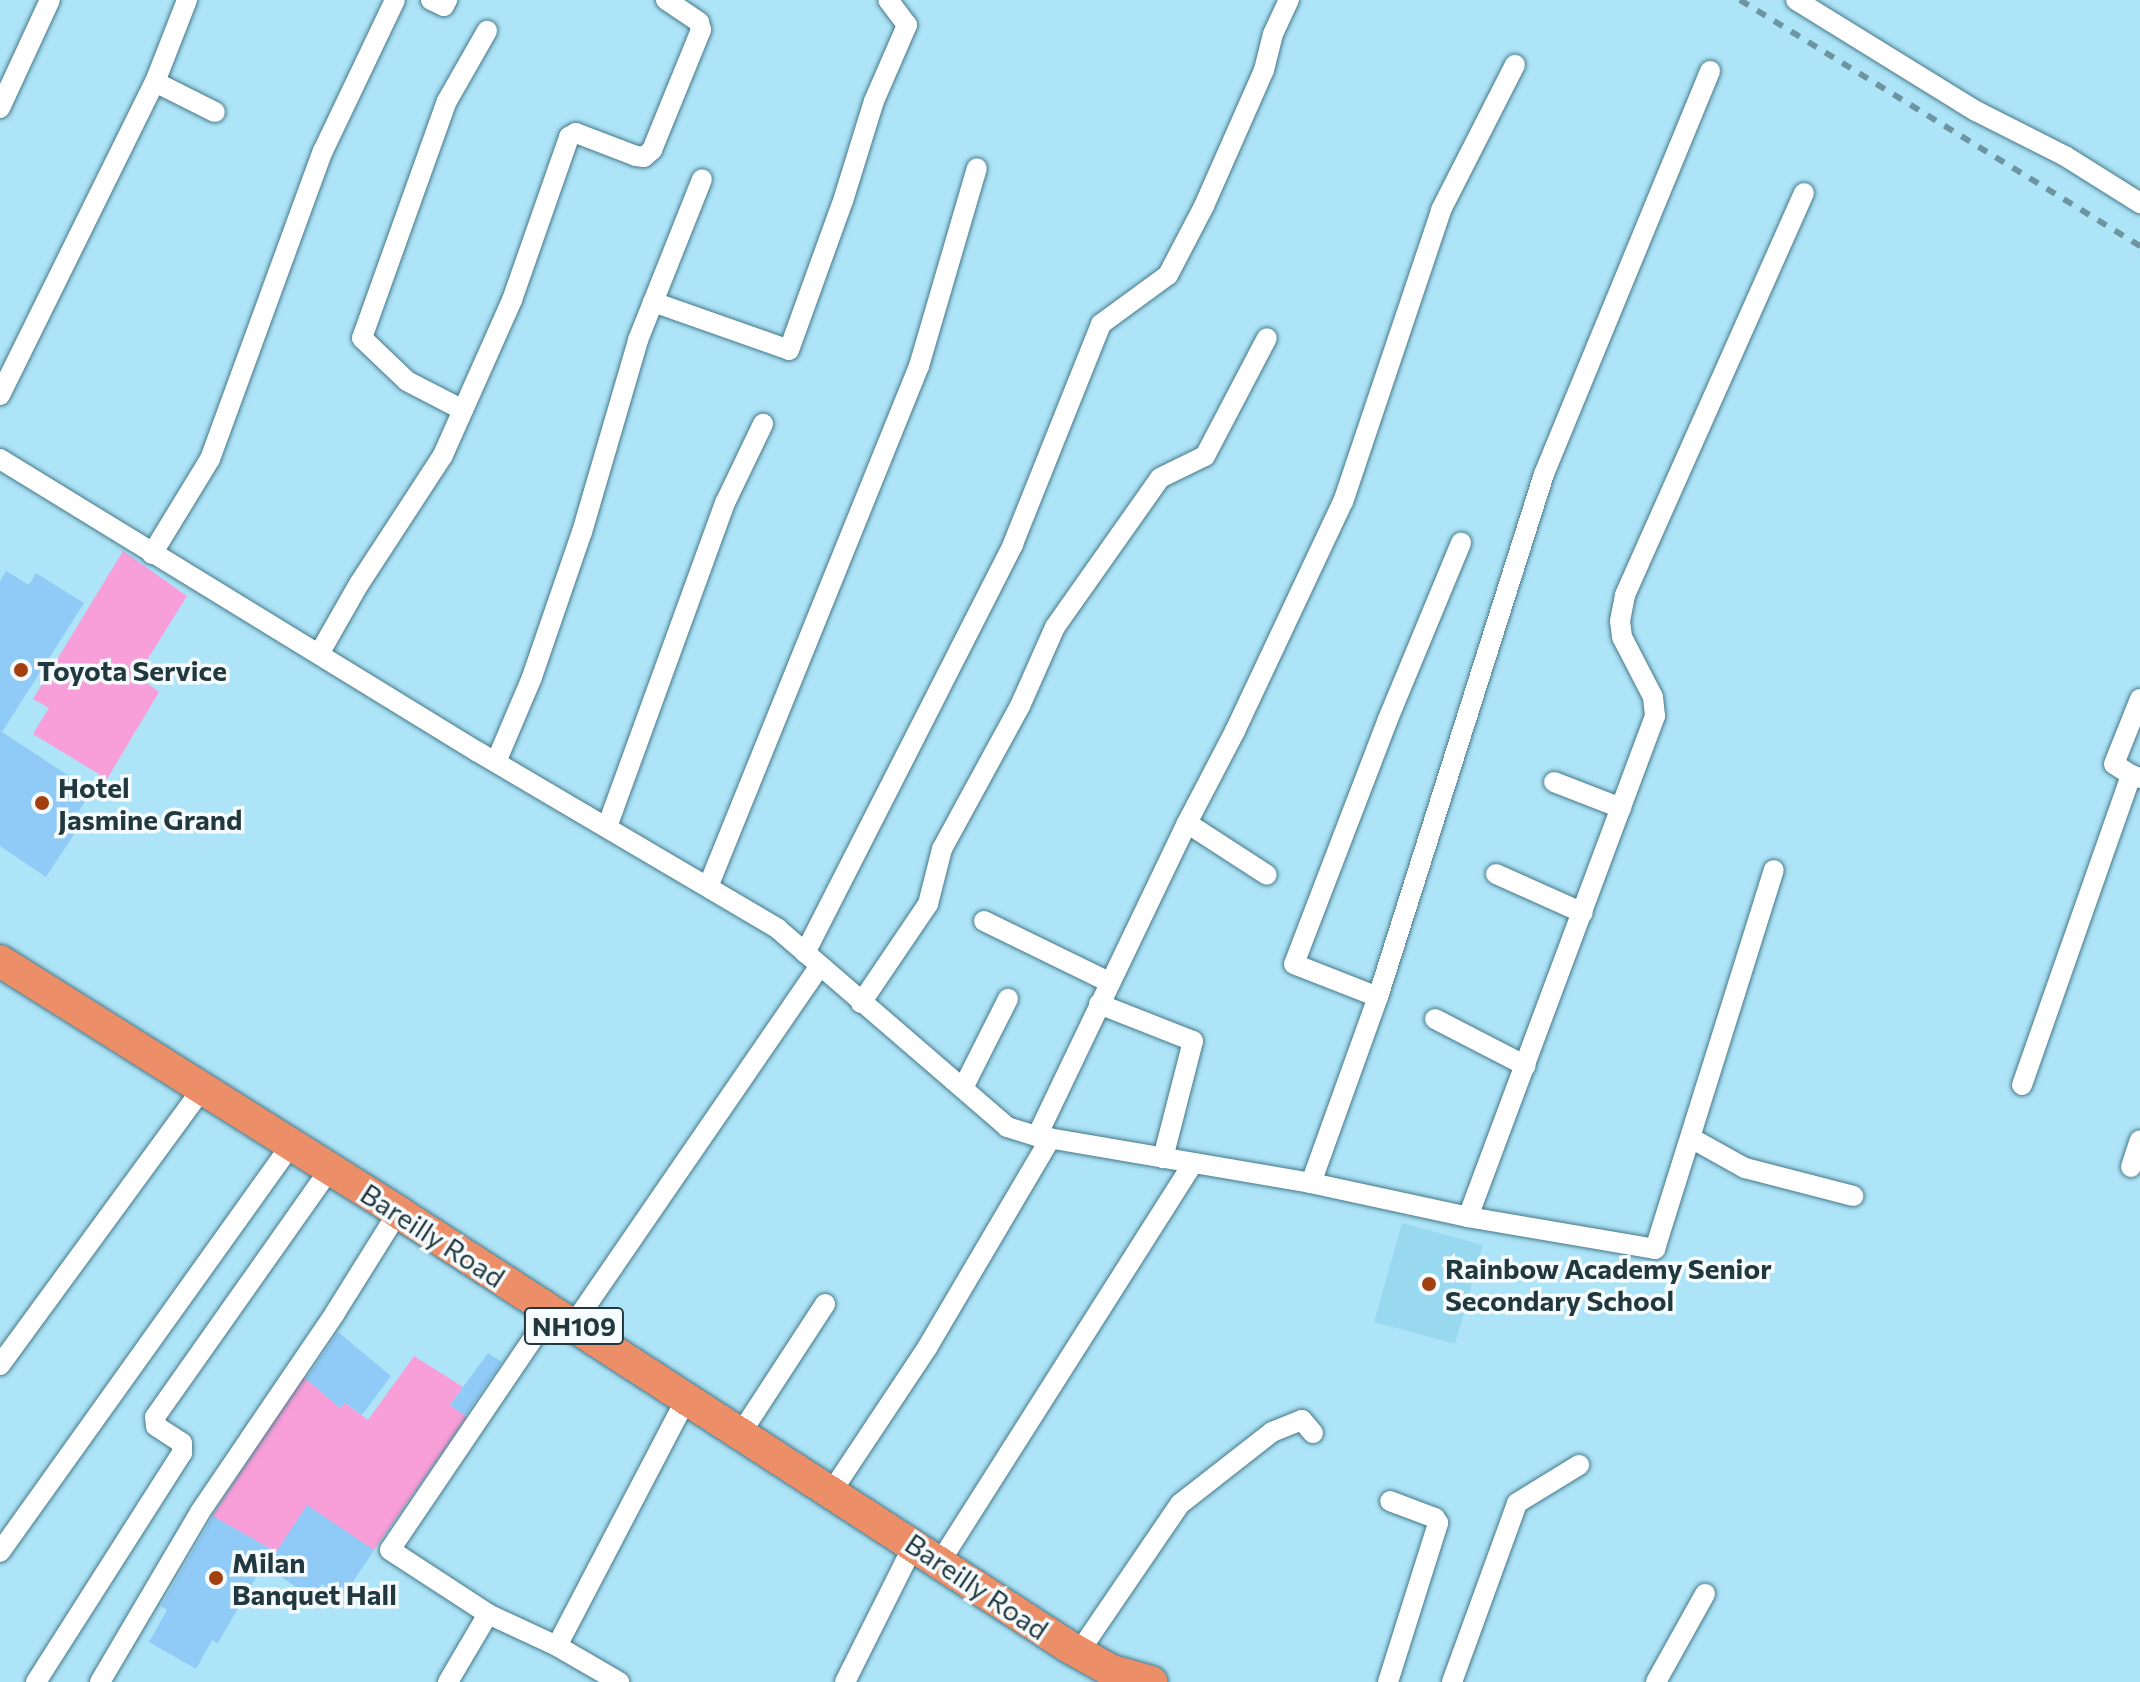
<!DOCTYPE html>
<html>
<head>
<meta charset="utf-8">
<style>
	body { margin:0 }
	#map { position:relative; width:2140px; height:1682px; overflow:hidden; background:#aee4f7; font-family:Commissioner,sans-serif }
	div>[style] { position:absolute }
	.built>* { inset:0; background:#99d9ef }
	.green>* { inset:0; background:#f89ed8 }
	.building>* { inset:0; background:#90caf6 }
	.roads { filter:drop-shadow(0 0 2px #457889) drop-shadow(0 0 2px #457889) }
	.minor>* { height:20px; margin:-10px; padding:0 10px; transform-origin:10px; border-radius:10px; background:#fff }
	.trunk>* { height:32px; margin:-16px; padding:0 16px; transform-origin:16px; border-radius:16px; background:#ec8e68 }
	.rail>* { height:6px; margin-top:-3px; transform-origin:0; background:repeating-linear-gradient(90deg,#6d94a1 0 10px,transparent 0 20px) }
	.dots>* { width:22px; height:22px; translate:-50% -50%; box-sizing:border-box; border:4px solid #f6fcfe; border-radius:50% }
	span { translate:-50% -50%; white-space:nowrap; text-align:center; line-height:1.15; -webkit-text-stroke:7px #f6fcfe; paint-order:stroke }
	.shield-label span { padding:2px 6px; background:#f6fcfe; border:2px solid; border-radius:6px; -webkit-text-stroke-width:0 }
	.shield-label { font-size:26px; color:#22383f; font-weight:700 }
	.poi-label { font-size:28px; color:#22383f; font-weight:700 }
	.left { translate:0 -50%; text-align:left }
	.street-label { font-size:28px; color:#22383f }
</style>
</head>
<body>
<div id="map">
	<div class="built">
		<div style="clip-path:polygon(1402px 1223px,1483px 1245px,1455px 1344px,1374px 1322px)"></div>
	</div>
	<div class="green">
		<div style="clip-path:polygon(123px 551px,187px 596px,137px 676px,159px 692px,107px 779px,33px 734px,49px 708px,33px 699px)"></div>
		<div style="clip-path:polygon(414px 1356px,463px 1387px,450px 1405px,467px 1417px,374px 1550px,276px 1552px,212px 1516px,303px 1376px,340px 1408px,345px 1403px,368px 1420px)"></div>
	</div>
	<div class="building">
		<div style="clip-path:polygon(6px 571px,29px 585px,36px 573px,84px 603px,2px 732px,92px 791px,77px 814px,84px 819px,46px 877px,0 846px,0 581px)"></div>
		<div style="clip-path:polygon(338px 1332px,391px 1376px,362px 1415px,345px 1403px,340px 1408px,306px 1379px)"></div>
		<div style="clip-path:polygon(488px 1353px,502px 1362px,465px 1416px,450px 1405px)"></div>
		<div style="clip-path:polygon(307px 1505px,374px 1550px,342px 1598px,322px 1584px,313px 1598px,263px 1565px,218px 1643px,212px 1640px,196px 1669px,149px 1642px,167px 1610px,161px 1606px,213px 1516px,276px 1552px)"></div>
	</div>
	<div class="roads">
		<div class="minor">
			<div style="left:431px;top:0;width:14px;rotate:25deg"></div>
			<div style="left:444px;top:6px;width:7px;rotate:-63deg"></div>
			<div style="left:1796px;top:0;width:211px;rotate:31.7deg"></div>
			<div style="left:1976px;top:111px;width:100px;rotate:26.8deg"></div>
			<div style="left:2065px;top:156px;width:89px;rotate:32.1deg"></div>
			<div style="left:155px;top:82px;width:67px;rotate:26.6deg"></div>
			<div style="left:0;top:108px;width:119px;rotate:-65.2deg"></div>
			<div style="left:653px;top:302px;width:144px;rotate:19.4deg"></div>
			<div style="left:789px;top:350px;width:158px;rotate:-70.1deg"></div>
			<div style="left:843px;top:201px;width:105px;rotate:-72.8deg"></div>
			<div style="left:874px;top:101px;width:83px;rotate:-66.5deg"></div>
			<div style="left:907px;top:25px;width:31px;rotate:-127deg"></div>
			<div style="left:0;top:395px;width:349px;rotate:-63.7deg"></div>
			<div style="left:155px;top:82px;width:88px;rotate:-68.7deg"></div>
			<div style="left:463px;top:410px;width:63px;rotate:-152.6deg"></div>
			<div style="left:407px;top:381px;width:62px;rotate:-136.3deg"></div>
			<div style="left:362px;top:338px;width:252px;rotate:-70.3deg"></div>
			<div style="left:447px;top:101px;width:81px;rotate:-60.3deg"></div>
			<div style="left:0;top:459px;width:561px;rotate:31.51deg"></div>
			<div style="left:478px;top:752px;width:348px;rotate:30.5deg"></div>
			<div style="left:778px;top:929px;width:303px;rotate:40.8deg"></div>
			<div style="left:1007px;top:1127px;width:31px;rotate:17deg"></div>
			<div style="left:1037px;top:1136px;width:278px;rotate:9.7deg"></div>
			<div style="left:1311px;top:1183px;width:161px;rotate:12.2deg"></div>
			<div style="left:1468px;top:1217px;width:190px;rotate:9.7deg"></div>
			<div style="left:1655px;top:1249px;width:397px;rotate:-72.6deg"></div>
			<div style="left:152px;top:554px;width:111px;rotate:-58.6deg"></div>
			<div style="left:210px;top:459px;width:328px;rotate:-69.9deg"></div>
			<div style="left:323px;top:151px;width:167px;rotate:-64.5deg"></div>
			<div style="left:319px;top:654px;width:81px;rotate:-60.3deg"></div>
			<div style="left:359px;top:584px;width:154px;rotate:-56.9deg"></div>
			<div style="left:443px;top:455px;width:170px;rotate:-66deg"></div>
			<div style="left:512px;top:300px;width:173px;rotate:-70.7deg"></div>
			<div style="left:569px;top:137px;width:8px;rotate:-30deg"></div>
			<div style="left:576px;top:133px;width:64px;rotate:21deg"></div>
			<div style="left:636px;top:156px;width:8px;rotate:7deg"></div>
			<div style="left:644px;top:157px;width:11px;rotate:-41deg"></div>
			<div style="left:652px;top:150px;width:130px;rotate:-67.8deg"></div>
			<div style="left:701px;top:30px;width:8px;rotate:-104deg"></div>
			<div style="left:699px;top:22px;width:40px;rotate:-146deg"></div>
			<div style="left:496px;top:762px;width:92px;rotate:-67deg"></div>
			<div style="left:532px;top:677px;width:153px;rotate:-71deg"></div>
			<div style="left:582px;top:532px;width:200px;rotate:-73.7deg"></div>
			<div style="left:638px;top:340px;width:173px;rotate:-68.3deg"></div>
			<div style="left:2131px;top:775px;width:20px;rotate:-147deg"></div>
			<div style="left:2114px;top:764px;width:70px;rotate:-68.2deg"></div>
			<div style="left:1554px;top:782px;width:72px;rotate:21.2deg"></div>
			<div style="left:1187px;top:823px;width:95px;rotate:33deg"></div>
			<div style="left:607px;top:827px;width:345px;rotate:-70deg"></div>
			<div style="left:725px;top:503px;width:88px;rotate:-64.3deg"></div>
			<div style="left:1496px;top:874px;width:95px;rotate:24.1deg"></div>
			<div style="left:708px;top:887px;width:562px;rotate:-67.95deg"></div>
			<div style="left:919px;top:366px;width:206px;rotate:-73.7deg"></div>
			<div style="left:984px;top:921px;width:139px;rotate:26deg"></div>
			<div style="left:805px;top:953px;width:459px;rotate:-63deg"></div>
			<div style="left:1013px;top:544px;width:237px;rotate:-68.2deg"></div>
			<div style="left:1101px;top:324px;width:83px;rotate:-36.2deg"></div>
			<div style="left:1168px;top:275px;width:78px;rotate:-62.4deg"></div>
			<div style="left:1204px;top:206px;width:149px;rotate:-66.2deg"></div>
			<div style="left:1264px;top:70px;width:37px;rotate:-76deg"></div>
			<div style="left:1273px;top:34px;width:38px;rotate:-65deg"></div>
			<div style="left:1378px;top:997px;width:90px;rotate:-158.6deg"></div>
			<div style="left:1294px;top:964px;width:262px;rotate:-69deg"></div>
			<div style="left:1388px;top:719px;width:191px;rotate:-67.5deg"></div>
			<div style="left:861px;top:1003px;width:120px;rotate:-55.9deg"></div>
			<div style="left:928px;top:904px;width:57px;rotate:-75.7deg"></div>
			<div style="left:942px;top:849px;width:163px;rotate:-61.4deg"></div>
			<div style="left:1020px;top:706px;width:86px;rotate:-66.1deg"></div>
			<div style="left:1055px;top:627px;width:182px;rotate:-54.8deg"></div>
			<div style="left:1160px;top:478px;width:50px;rotate:-26.1deg"></div>
			<div style="left:1205px;top:456px;width:133px;rotate:-62.3deg"></div>
			<div style="left:1099px;top:1004px;width:101px;rotate:21.5deg"></div>
			<div style="left:1193px;top:1041px;width:121px;rotate:104.4deg"></div>
			<div style="left:1435px;top:1019px;width:102px;rotate:27.3deg"></div>
			<div style="left:2022px;top:1085px;width:329px;rotate:-70.6deg"></div>
			<div style="left:2131px;top:775px;width:9px;rotate:18deg"></div>
			<div style="left:963px;top:1088px;width:100px;rotate:-63.2deg"></div>
			<div style="left:1037px;top:1136px;width:347px;rotate:-64.4deg"></div>
			<div style="left:1187px;top:823px;width:104px;rotate:-62.4deg"></div>
			<div style="left:1235px;top:731px;width:253px;rotate:-64.8deg"></div>
			<div style="left:1343px;top:502px;width:308px;rotate:-71.4deg"></div>
			<div style="left:1441px;top:210px;width:163px;rotate:-63deg"></div>
			<div style="left:1691px;top:1138px;width:62px;rotate:29.1deg"></div>
			<div style="left:1745px;top:1168px;width:112px;rotate:14.5deg"></div>
			<div style="left:2131px;top:1167px;width:28px;rotate:-72deg"></div>
			<div style="left:1311px;top:1183px;width:198px;rotate:-70.2deg"></div>
			<div style="left:1378px;top:997px;width:549px;rotate:-72.39deg"></div>
			<div style="left:1544px;top:474px;width:436px;rotate:-67.6deg"></div>
			<div style="left:1468px;top:1217px;width:535px;rotate:-69.53deg"></div>
			<div style="left:1655px;top:716px;width:19px;rotate:-96deg"></div>
			<div style="left:1653px;top:697px;width:68px;rotate:-117.3deg"></div>
			<div style="left:1622px;top:637px;width:16px;rotate:-97deg"></div>
			<div style="left:1620px;top:621px;width:26px;rotate:-79deg"></div>
			<div style="left:1625px;top:595px;width:440px;rotate:-66deg"></div>
			<div style="left:551px;top:1312px;width:287px;rotate:124.1deg"></div>
			<div style="left:390px;top:1550px;width:117px;rotate:33.1deg"></div>
			<div style="left:488px;top:1614px;width:76px;rotate:24.9deg"></div>
			<div style="left:557px;top:1646px;width:72px;rotate:30.1deg"></div>
			<div style="left:573px;top:1325px;width:434px;rotate:-55.5deg"></div>
			<div style="left:0;top:1365px;width:341px;rotate:-53.8deg"></div>
			<div style="left:741px;top:1433px;width:154px;rotate:-56.9deg"></div>
			<div style="left:832px;top:1491px;width:172px;rotate:-56.4deg"></div>
			<div style="left:927px;top:1348px;width:243px;rotate:-59.5deg"></div>
			<div style="left:0;top:1552px;width:500px;rotate:-54.44deg"></div>
			<div style="left:940px;top:1562px;width:472px;rotate:-57.6deg"></div>
			<div style="left:557px;top:1646px;width:279px;rotate:-62.4deg"></div>
			<div style="left:1079px;top:1652px;width:179px;rotate:-55.7deg"></div>
			<div style="left:1180px;top:1504px;width:117px;rotate:-38deg"></div>
			<div style="left:1272px;top:1432px;width:32px;rotate:-22deg"></div>
			<div style="left:1302px;top:1420px;width:17px;rotate:50deg"></div>
			<div style="left:36px;top:1682px;width:272px;rotate:-57.5deg"></div>
			<div style="left:182px;top:1453px;width:10px;rotate:-90deg"></div>
			<div style="left:182px;top:1443px;width:31px;rotate:-147deg"></div>
			<div style="left:156px;top:1426px;width:9px;rotate:-96deg"></div>
			<div style="left:155px;top:1417px;width:304px;rotate:-54.8deg"></div>
			<div style="left:100px;top:1682px;width:197px;rotate:-59.5deg"></div>
			<div style="left:200px;top:1512px;width:240px;rotate:-55.8deg"></div>
			<div style="left:335px;top:1313px;width:119px;rotate:-58deg"></div>
			<div style="left:448px;top:1682px;width:79px;rotate:-59.5deg"></div>
			<div style="left:845px;top:1682px;width:154px;rotate:-63.4deg"></div>
			<div style="left:1388px;top:1682px;width:167px;rotate:-72.5deg"></div>
			<div style="left:1438px;top:1523px;width:6px;rotate:-121deg"></div>
			<div style="left:1435px;top:1518px;width:48px;rotate:-159.3deg"></div>
			<div style="left:1452px;top:1682px;width:190px;rotate:-70deg"></div>
			<div style="left:1517px;top:1503px;width:73px;rotate:-31.5deg"></div>
			<div style="left:1656px;top:1682px;width:101px;rotate:-60.9deg"></div>
		</div>
		<div class="trunk">
			<div style="left:0;top:961px;width:471px;rotate:32.2deg"></div>
			<div style="left:398px;top:1212px;width:800px;rotate:32.95deg"></div>
			<div style="left:1069px;top:1647px;width:49px;rotate:29.2deg"></div>
			<div style="left:1112px;top:1671px;width:41px;rotate:15.8deg"></div>
		</div>
	</div>
	<div class="rail">
		<div style="left:1740px;top:0;width:470px;rotate:31.6deg"></div>
	</div>
	<div class="dots">
		<div style="left:21px;top:670px;background:#a43f0f"></div>
		<div style="left:42px;top:803px;background:#a43f0f"></div>
		<div style="left:1429px;top:1284px;background:#a43f0f"></div>
		<div style="left:216px;top:1578px;background:#a43f0f"></div>
	</div>
	<div class="shield-label">
		<span style="left:574px;top:1326px">NH109</span>
	</div>
	<div class="poi-label">
		<span class="left" style="left:37px;top:670px">Toyota Service</span>
		<span class="left" style="left:58px;top:803px">Hotel<br>Jasmine Grand</span>
		<span class="left" style="left:1445px;top:1284px">Rainbow Academy Senior<br>Secondary School</span>
		<span class="left" style="left:232px;top:1578px">Milan<br>Banquet Hall</span>
	</div>
	<div class="street-label">
		<span style="left:433px;top:1235px;rotate:33deg">Bareilly Road</span>
		<span style="left:977px;top:1586px;rotate:34deg">Bareilly Road</span>
	</div>
</div>
</body>
</html>
